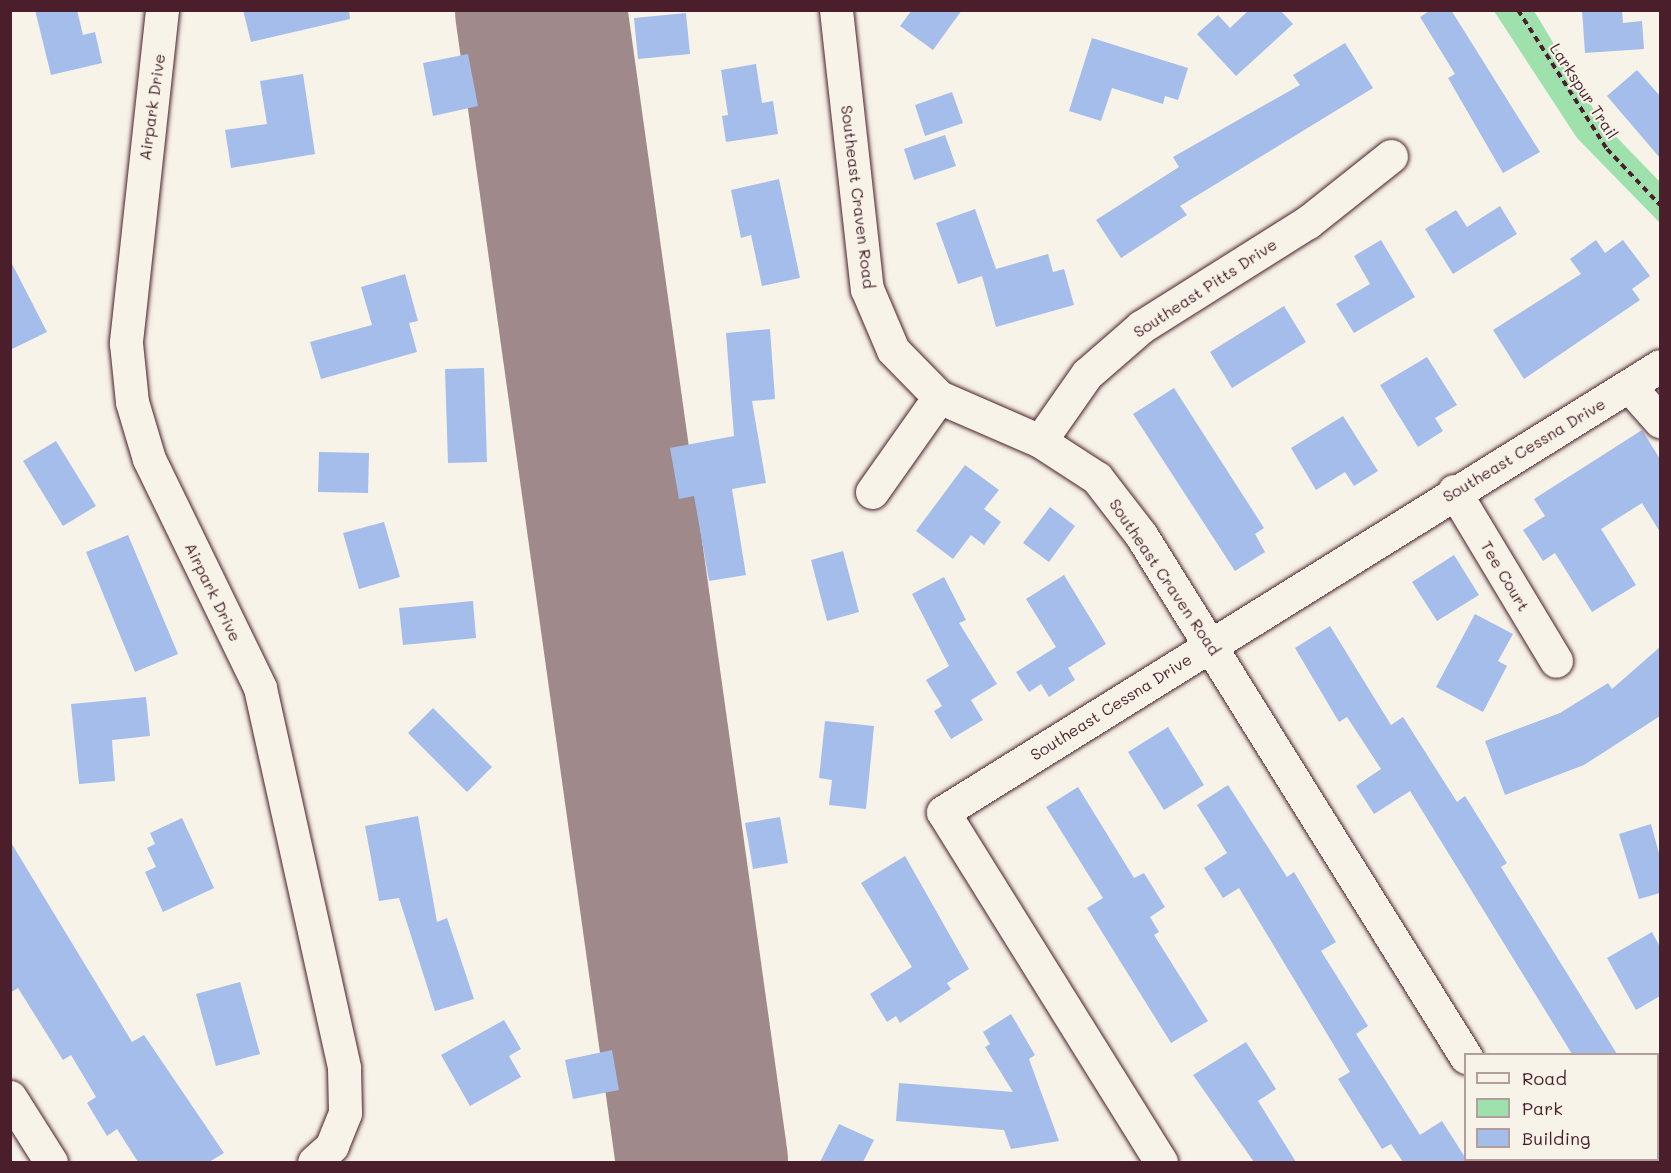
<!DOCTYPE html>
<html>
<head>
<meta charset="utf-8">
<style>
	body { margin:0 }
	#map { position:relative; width:1671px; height:1173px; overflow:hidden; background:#f7f3e8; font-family:Mali,sans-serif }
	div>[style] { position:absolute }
	.green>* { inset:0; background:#9ee1ad }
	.runway>* { height:172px; margin:-86px; padding:0 86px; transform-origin:86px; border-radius:86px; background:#a0898a }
	.building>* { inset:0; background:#a5bdeb }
	.path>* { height:4px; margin-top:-2px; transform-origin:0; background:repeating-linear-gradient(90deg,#4a1f2b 0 6px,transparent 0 10.5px) }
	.roads { filter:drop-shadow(0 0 2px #4a1f2b) drop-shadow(0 0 2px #4a1f2b) }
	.minor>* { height:33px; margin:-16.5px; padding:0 16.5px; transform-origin:16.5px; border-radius:16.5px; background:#f7f3e8 }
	span { translate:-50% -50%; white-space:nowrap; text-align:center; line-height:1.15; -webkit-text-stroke:4.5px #f7f3e8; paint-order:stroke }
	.street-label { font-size:16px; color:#4a1f2b }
	.frame { position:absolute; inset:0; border:12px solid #4a1f2b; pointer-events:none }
	.legend { position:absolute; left:1464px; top:1053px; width:195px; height:108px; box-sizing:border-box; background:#f7f3e8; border:2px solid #b29e9c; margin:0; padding:8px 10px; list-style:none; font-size:18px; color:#4a1f2b }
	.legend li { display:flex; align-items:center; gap:12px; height:30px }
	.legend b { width:30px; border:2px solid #b29e9c }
</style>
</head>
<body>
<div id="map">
	<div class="green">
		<div style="clip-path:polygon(1494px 11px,1534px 11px,1600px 120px,1660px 182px,1660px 223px,1577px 138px)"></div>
	</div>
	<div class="runway">
		<div style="left:541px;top:10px;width:1163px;rotate:82.04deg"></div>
	</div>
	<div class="building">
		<div style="clip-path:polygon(35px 10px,77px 10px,83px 35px,95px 32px,102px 63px,51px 75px)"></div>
		<div style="clip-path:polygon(243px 10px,349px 10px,350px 19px,251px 42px)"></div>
		<div style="clip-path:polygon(912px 10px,962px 10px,933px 50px,900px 26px)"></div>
		<div style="clip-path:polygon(1249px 10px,1280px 10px,1293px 24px,1236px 76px,1197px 34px,1218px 15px,1230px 28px)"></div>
		<div style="clip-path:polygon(1431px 10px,1451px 10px,1540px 152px,1503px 173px,1448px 78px,1455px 74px,1420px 17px)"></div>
		<div style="clip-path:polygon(1582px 10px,1622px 10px,1623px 23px,1642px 21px,1644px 49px,1585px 53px)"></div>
		<div style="clip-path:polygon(686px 13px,690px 54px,638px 59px,634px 18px)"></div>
		<div style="clip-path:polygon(1092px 38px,1188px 68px,1178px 100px,1165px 96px,1163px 104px,1112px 88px,1101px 121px,1069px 111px)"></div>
		<div style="clip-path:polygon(1345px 43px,1373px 88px,1180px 206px,1187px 215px,1121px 258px,1096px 220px,1179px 167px,1173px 157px,1300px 85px,1293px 75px)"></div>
		<div style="clip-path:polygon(468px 54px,478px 106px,433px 116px,423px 63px)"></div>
		<div style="clip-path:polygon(756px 64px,762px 103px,773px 101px,778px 134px,726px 142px,722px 116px,728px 115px,721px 70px)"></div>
		<div style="clip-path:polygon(1637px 70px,1660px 96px,1660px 158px,1607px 96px)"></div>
		<div style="clip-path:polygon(303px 74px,315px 154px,231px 168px,225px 130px,267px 124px,260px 81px)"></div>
		<div style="clip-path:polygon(952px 92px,963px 123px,925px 136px,915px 105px)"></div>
		<div style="clip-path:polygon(945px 135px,956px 166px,914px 180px,904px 149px)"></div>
		<div style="clip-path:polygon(779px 179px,800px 278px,762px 286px,751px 235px,741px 238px,731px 190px)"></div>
		<div style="clip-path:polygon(1500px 206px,1517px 234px,1453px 274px,1425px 229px,1456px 210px,1467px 227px)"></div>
		<div style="clip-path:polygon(975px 209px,996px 269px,1048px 254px,1053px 272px,1064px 269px,1074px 305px,996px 327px,982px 276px,958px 284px,936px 223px)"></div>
		<div style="clip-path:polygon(1381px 240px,1415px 297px,1354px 333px,1336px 304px,1370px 284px,1354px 256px)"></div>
		<div style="clip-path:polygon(1596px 240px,1605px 253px,1623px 240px,1650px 276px,1632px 289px,1640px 300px,1524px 379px,1493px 330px,1581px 274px,1570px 259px)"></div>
		<div style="clip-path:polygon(10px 260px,47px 332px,10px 350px)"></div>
		<div style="clip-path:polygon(405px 274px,418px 321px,409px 323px,417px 352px,321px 379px,310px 342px,372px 325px,361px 287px)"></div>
		<div style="clip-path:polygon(1284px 306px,1306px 342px,1232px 388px,1210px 352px)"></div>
		<div style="clip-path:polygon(770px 329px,775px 399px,752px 401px,766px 483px,732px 489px,746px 575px,709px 581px,694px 496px,679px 499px,670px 448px,734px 436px,726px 333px)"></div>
		<div style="clip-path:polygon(1427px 357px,1457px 405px,1435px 418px,1443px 431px,1418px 447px,1380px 385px)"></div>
		<div style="clip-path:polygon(484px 368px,487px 462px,448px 463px,445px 369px)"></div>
		<div style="clip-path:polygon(1174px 388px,1264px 528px,1255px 534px,1265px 552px,1235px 571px,1133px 414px)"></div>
		<div style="clip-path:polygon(1343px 416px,1378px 471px,1354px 486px,1345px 472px,1316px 490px,1291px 448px)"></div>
		<div style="clip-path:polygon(1642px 430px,1660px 459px,1660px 532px,1642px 503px,1601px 529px,1636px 585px,1592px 612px,1555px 553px,1543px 561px,1523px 530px,1545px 516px,1534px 499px)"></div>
		<div style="clip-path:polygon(56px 441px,96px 506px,63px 526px,23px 461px)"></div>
		<div style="clip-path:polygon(319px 452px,369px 453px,368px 493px,318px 492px)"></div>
		<div style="clip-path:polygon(965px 465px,999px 490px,984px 509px,1001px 522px,984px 545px,971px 535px,953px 559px,916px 531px)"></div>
		<div style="clip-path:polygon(1050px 507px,1075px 526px,1049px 562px,1023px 543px)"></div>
		<div style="clip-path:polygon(384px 522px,400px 577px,359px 589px,343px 533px)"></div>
		<div style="clip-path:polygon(128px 535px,178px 654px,135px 672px,86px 552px)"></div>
		<div style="clip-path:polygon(843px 551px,859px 612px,827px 621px,811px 560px)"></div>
		<div style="clip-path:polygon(1454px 555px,1479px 595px,1437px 621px,1412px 582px)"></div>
		<div style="clip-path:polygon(1064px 575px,1106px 644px,1068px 668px,1075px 680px,1049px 697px,1041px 684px,1029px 692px,1016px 672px,1056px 647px,1026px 599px)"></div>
		<div style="clip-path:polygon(944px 577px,966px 620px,959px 623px,997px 684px,971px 700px,983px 720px,951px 739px,934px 711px,942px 706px,926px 680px,949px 666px,912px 594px)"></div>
		<div style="clip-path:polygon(473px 601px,476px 638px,403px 645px,399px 608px)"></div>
		<div style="clip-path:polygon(1475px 614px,1513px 634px,1498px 661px,1507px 666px,1483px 712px,1436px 687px)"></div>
		<div style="clip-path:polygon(1330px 626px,1391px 725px,1403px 717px,1457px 802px,1465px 796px,1507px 863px,1501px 867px,1617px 1054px,1572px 1054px,1410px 791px,1374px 814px,1356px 786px,1381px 769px,1347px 717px,1339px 722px,1295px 648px)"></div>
		<div style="clip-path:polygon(1660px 647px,1660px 716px,1584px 765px,1505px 795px,1485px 741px,1560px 713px,1608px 683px,1612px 689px)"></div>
		<div style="clip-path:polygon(146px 697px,150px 736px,112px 740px,115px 781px,79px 784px,71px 704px)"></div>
		<div style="clip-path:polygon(433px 708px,492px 767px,467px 792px,408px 733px)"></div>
		<div style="clip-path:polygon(825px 721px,874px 726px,866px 809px,829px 805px,832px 780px,819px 778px)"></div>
		<div style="clip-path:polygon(1168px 727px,1204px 785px,1164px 810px,1128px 752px)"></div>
		<div style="clip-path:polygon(1228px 785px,1287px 877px,1294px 872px,1336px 942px,1321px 951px,1368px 1026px,1356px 1034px,1420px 1135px,1442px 1121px,1468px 1162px,1403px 1162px,1391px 1144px,1382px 1149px,1338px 1079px,1350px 1072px,1239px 888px,1223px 898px,1204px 868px,1227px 853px,1197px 805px)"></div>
		<div style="clip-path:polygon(1078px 787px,1134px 878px,1144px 873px,1165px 907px,1150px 917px,1159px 932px,1154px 935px,1208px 1021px,1171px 1043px,1087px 908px,1103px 898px,1046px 807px)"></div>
		<div style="clip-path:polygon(418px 816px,437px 922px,447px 918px,474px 999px,435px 1011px,399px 898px,379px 901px,365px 826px)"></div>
		<div style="clip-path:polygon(780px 817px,788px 863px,753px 869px,745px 823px)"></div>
		<div style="clip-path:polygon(182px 818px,214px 888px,163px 912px,145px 872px,156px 867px,147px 848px,155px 844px,150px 833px)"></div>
		<div style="clip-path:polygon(1651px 824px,1660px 857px,1660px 893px,1639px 899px,1619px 834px)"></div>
		<div style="clip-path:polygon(10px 841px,132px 1042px,144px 1035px,224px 1153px,209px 1162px,138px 1162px,117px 1129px,107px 1136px,87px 1103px,96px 1097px,71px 1055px,63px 1060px,18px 988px,10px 993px)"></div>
		<div style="clip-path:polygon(905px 856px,969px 969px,947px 983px,951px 989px,900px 1023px,896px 1016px,887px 1022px,870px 994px,912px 967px,861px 883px)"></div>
		<div style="clip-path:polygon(1652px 932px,1660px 947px,1660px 996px,1636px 1010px,1607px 958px)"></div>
		<div style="clip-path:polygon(240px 982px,260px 1054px,216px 1066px,196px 994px)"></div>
		<div style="clip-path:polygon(1011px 1014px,1035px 1055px,1029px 1059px,1059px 1141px,1011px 1149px,1004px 1130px,896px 1121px,899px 1083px,1013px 1092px,985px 1047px,990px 1044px,983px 1032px)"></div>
		<div style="clip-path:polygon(504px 1020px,521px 1049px,509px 1056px,521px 1077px,470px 1106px,441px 1055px)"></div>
		<div style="clip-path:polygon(1246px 1042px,1276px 1089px,1258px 1101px,1296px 1162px,1254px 1162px,1193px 1075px)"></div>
		<div style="clip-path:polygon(612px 1050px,619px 1090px,573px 1099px,565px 1060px)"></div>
		<div style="clip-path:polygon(839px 1124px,874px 1140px,863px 1162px,820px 1162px)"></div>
	</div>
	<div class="path">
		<div style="left:1518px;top:10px;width:165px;rotate:57.4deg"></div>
		<div style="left:1607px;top:149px;width:77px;rotate:46.6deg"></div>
	</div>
	<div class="roads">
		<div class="minor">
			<div style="left:162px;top:10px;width:335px;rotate:96.2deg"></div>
			<div style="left:126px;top:343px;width:59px;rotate:84.2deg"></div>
			<div style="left:132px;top:402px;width:59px;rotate:73.4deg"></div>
			<div style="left:149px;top:459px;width:254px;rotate:64.1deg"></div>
			<div style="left:260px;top:688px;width:389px;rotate:77.5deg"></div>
			<div style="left:344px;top:1068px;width:45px;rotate:88.7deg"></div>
			<div style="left:345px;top:1113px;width:35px;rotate:112deg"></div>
			<div style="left:332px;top:1146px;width:24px;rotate:138deg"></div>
			<div style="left:836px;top:10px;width:281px;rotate:83.7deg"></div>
			<div style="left:867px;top:289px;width:66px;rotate:66.9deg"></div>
			<div style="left:893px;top:350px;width:66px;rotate:45.6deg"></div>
			<div style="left:939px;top:397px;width:110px;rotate:23.5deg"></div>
			<div style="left:1040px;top:441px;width:68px;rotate:33deg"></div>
			<div style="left:1097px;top:478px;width:72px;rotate:52.3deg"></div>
			<div style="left:1141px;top:535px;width:615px;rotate:58.09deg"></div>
			<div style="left:1629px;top:386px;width:47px;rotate:48.5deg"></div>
			<div style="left:1040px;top:441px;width:82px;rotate:-55deg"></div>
			<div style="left:1087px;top:374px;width:72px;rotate:-41deg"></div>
			<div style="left:1141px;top:327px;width:197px;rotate:-32.2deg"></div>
			<div style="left:1308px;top:222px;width:106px;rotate:-38.5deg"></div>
			<div style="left:1454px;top:491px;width:198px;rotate:59deg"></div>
			<div style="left:872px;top:492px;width:116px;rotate:-54.8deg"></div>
			<div style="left:10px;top:1097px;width:77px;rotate:57.8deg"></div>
			<div style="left:1529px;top:1160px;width:3px;rotate:45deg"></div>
			<div style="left:1161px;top:1162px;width:412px;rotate:-121.9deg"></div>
			<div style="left:943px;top:812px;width:844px;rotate:-31.88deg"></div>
		</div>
	</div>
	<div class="street-label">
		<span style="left:1584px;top:91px;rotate:57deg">Larkspur Trail</span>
		<span style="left:152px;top:107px;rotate:-82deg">Airpark Drive</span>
		<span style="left:858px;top:197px;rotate:83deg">Southeast Craven Road</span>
		<span style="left:1205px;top:288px;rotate:-33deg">Southeast Pitts Drive</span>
		<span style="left:1524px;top:450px;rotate:-31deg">Southeast Cessna Drive</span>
		<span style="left:1505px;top:576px;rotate:59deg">Tee Court</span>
		<span style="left:1165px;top:577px;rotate:56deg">Southeast Craven Road</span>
		<span style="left:213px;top:592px;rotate:64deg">Airpark Drive</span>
		<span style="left:1111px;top:707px;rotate:-32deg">Southeast Cessna Drive</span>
	</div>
	<div class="frame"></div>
	<ul class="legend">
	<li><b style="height:8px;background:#f7f3e8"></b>Road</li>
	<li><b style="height:16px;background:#9ee1ad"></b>Park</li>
	<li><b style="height:16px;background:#a5bdeb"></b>Building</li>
	</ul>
</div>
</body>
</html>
